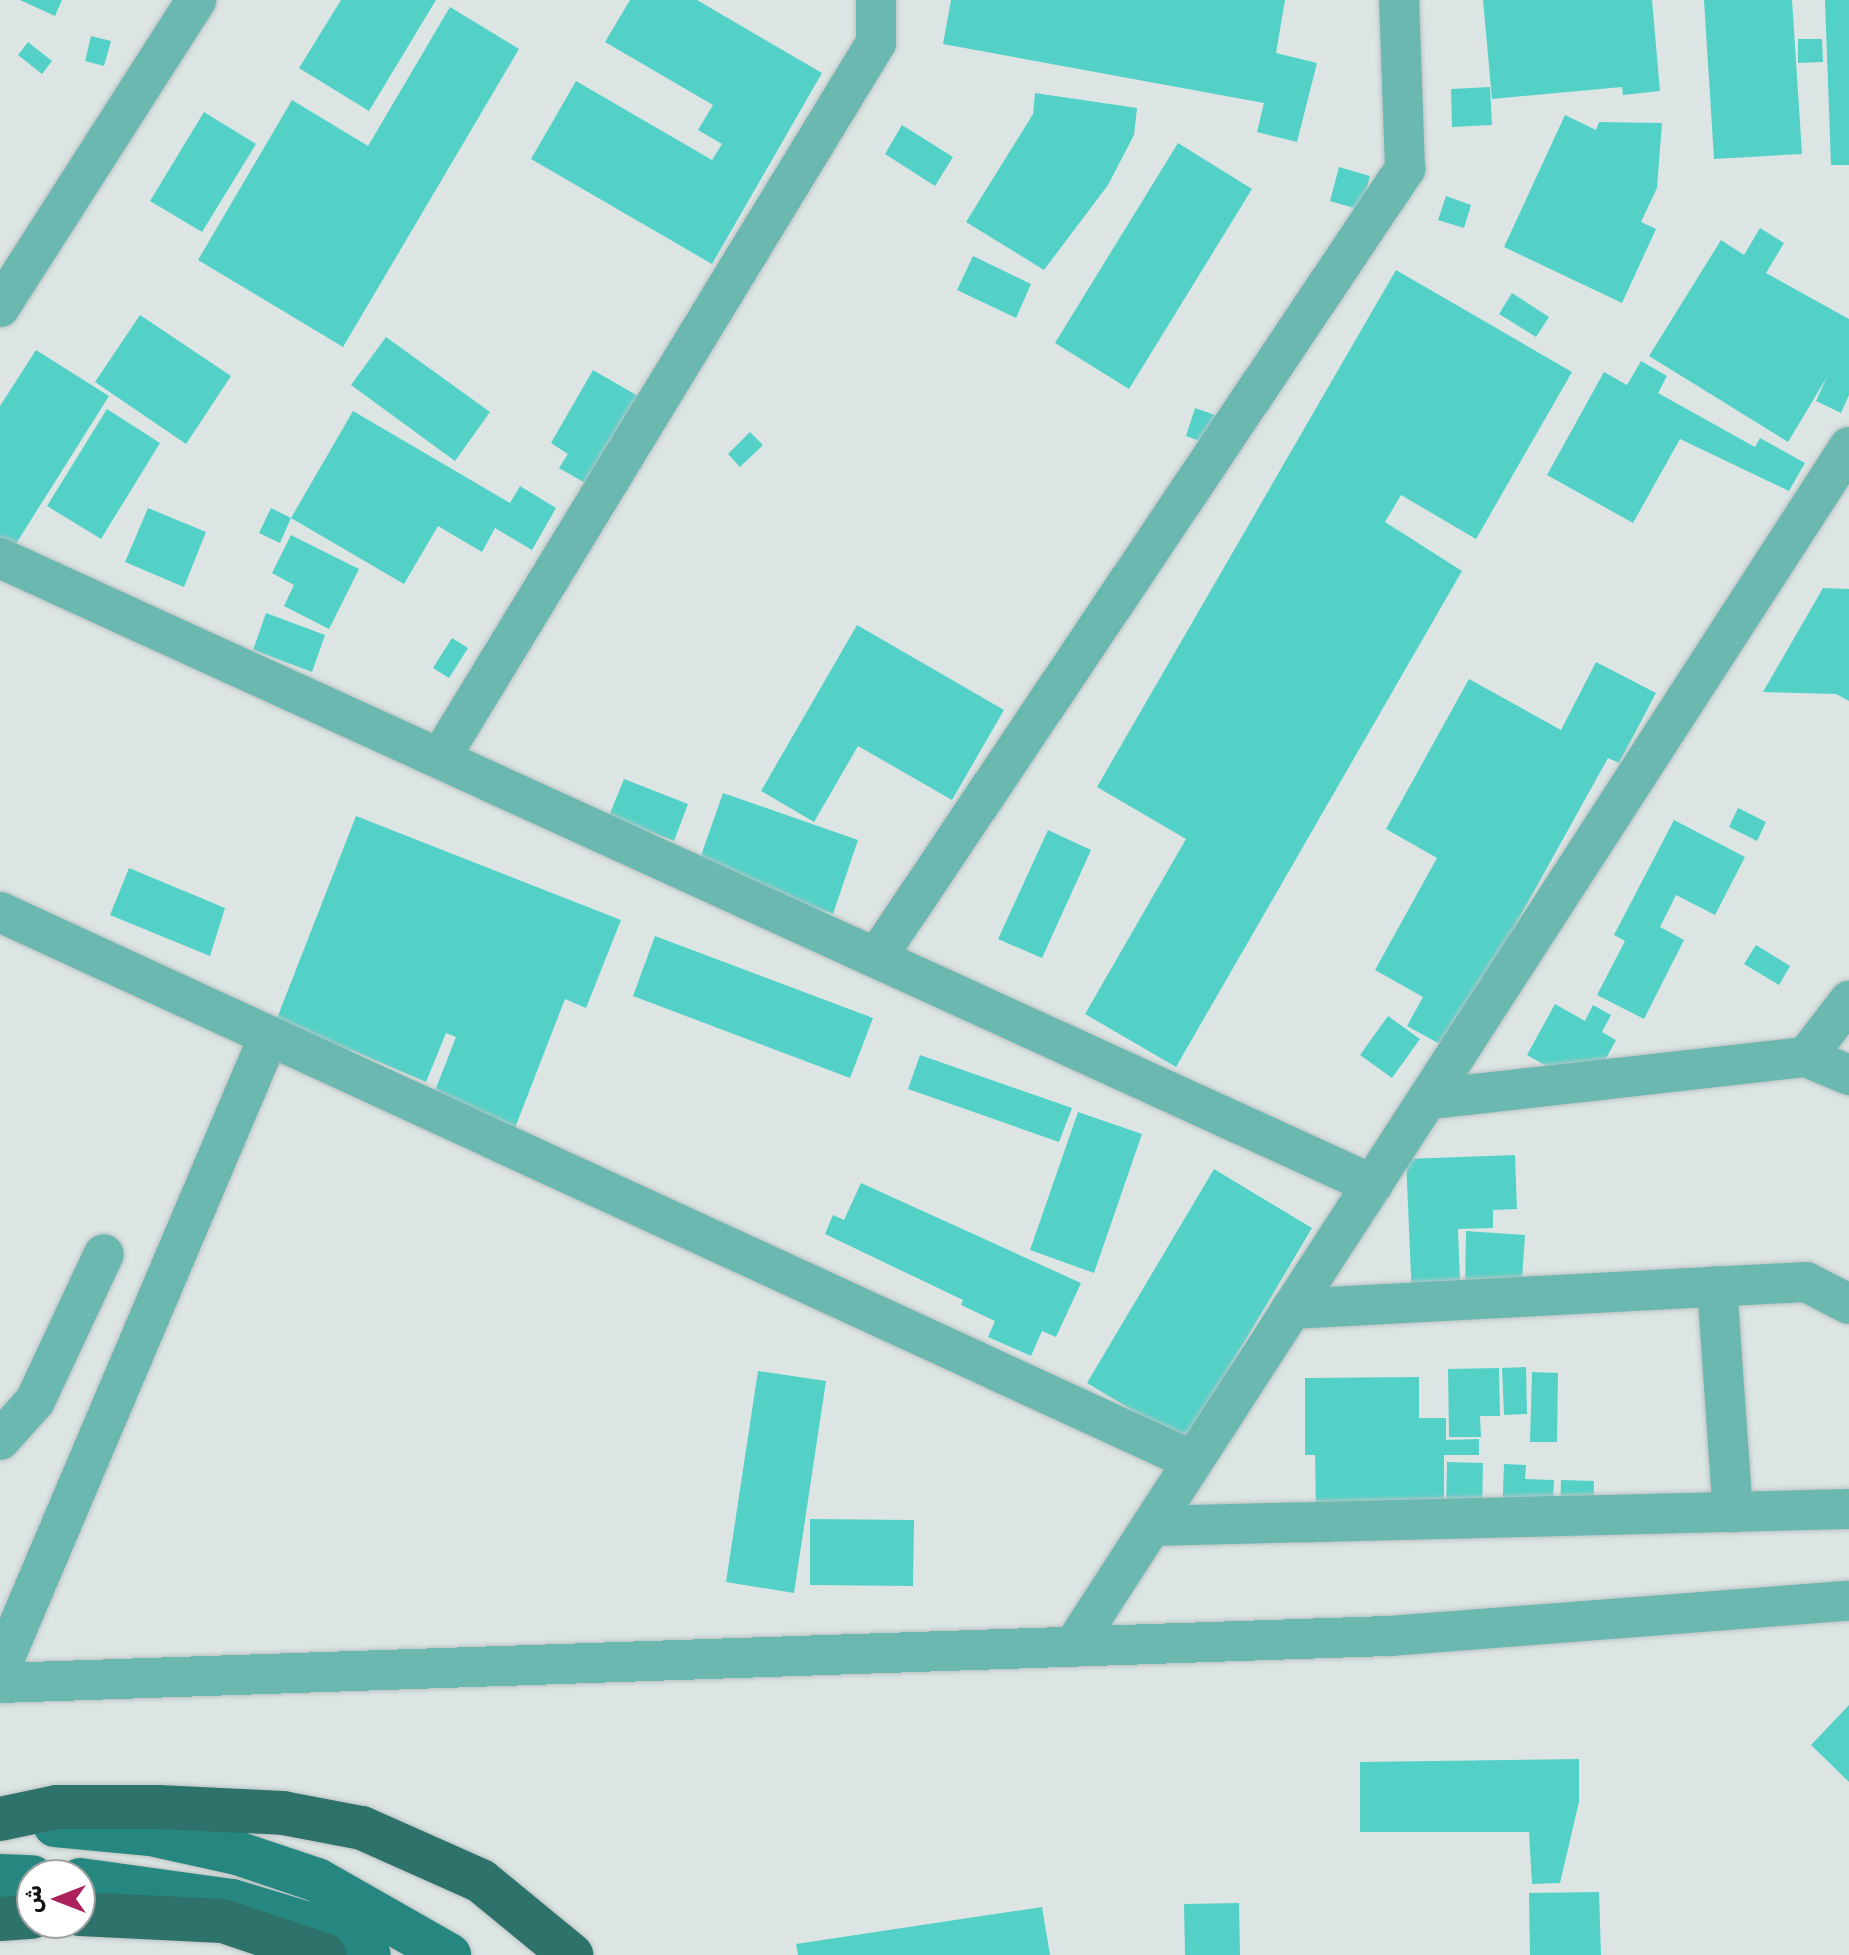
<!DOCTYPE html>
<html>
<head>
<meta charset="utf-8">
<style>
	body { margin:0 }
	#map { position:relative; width:1849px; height:1955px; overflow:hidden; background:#dce5e4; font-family:Rubik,"Noto Naskh Arabic",sans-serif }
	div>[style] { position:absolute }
	.building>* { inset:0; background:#54d1c7 }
	.roads { filter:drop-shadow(0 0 2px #bbc3c2) drop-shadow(0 0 2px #bbc3c2) }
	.minor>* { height:40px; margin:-20px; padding:0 20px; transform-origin:20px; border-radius:20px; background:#6bb8b1 }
	.major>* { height:44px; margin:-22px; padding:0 22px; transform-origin:22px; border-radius:22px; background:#268780 }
	.highway>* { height:44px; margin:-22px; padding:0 22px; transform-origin:22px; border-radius:22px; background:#2e726c }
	span { translate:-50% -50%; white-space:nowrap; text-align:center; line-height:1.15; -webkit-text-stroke:7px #fff; paint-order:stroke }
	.north { position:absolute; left:16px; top:1859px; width:80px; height:80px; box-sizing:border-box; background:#fff; border:2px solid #9fa0a0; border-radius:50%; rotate:270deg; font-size:22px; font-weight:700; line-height:32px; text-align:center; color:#0e1111 }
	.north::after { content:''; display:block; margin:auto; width:28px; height:36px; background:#ac205e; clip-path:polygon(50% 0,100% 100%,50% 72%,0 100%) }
</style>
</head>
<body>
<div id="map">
	<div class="building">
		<div style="clip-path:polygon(20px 0,62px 0,55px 16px)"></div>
		<div style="clip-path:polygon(341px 0,436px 0,369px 111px,299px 68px)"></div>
		<div style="clip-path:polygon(630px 0,697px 0,822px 73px,712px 264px,531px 159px,576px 81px,712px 160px,722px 144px,698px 130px,713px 105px,605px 42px)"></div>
		<div style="clip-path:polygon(951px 0,1285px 0,1276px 53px,1317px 63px,1297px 142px,1257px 132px,1264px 103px,943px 44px)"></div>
		<div style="clip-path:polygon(1483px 0,1652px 0,1660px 91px,1623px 95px,1622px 87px,1492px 99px)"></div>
		<div style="clip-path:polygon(1704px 0,1792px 0,1802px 154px,1714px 159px)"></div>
		<div style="clip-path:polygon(1825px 0,1849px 0,1849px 165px,1831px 165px)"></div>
		<div style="clip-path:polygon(450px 7px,519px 49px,343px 347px,198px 260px,292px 100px,368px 146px)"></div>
		<div style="clip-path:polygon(91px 36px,111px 41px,104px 66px,85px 61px)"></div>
		<div style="clip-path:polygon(1798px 39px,1822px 39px,1823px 62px,1798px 63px)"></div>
		<div style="clip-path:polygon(28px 42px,52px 61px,42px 74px,18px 55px)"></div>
		<div style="clip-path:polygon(1490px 87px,1492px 125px,1452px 127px,1451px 89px)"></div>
		<div style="clip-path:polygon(1035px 93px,1137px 108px,1134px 135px,1108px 185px,1044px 270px,966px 222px,1033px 114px)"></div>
		<div style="clip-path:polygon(204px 112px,256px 144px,202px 232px,150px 201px)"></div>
		<div style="clip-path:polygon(1565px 115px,1596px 130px,1599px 122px,1662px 123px,1657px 188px,1641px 222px,1656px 229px,1622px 303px,1504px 247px)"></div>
		<div style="clip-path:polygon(902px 125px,953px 157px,935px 186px,885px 154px)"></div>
		<div style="clip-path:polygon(1178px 143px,1252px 189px,1129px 389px,1055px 343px)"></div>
		<div style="clip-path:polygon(1339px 167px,1370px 176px,1361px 210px,1330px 201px)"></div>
		<div style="clip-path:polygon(1446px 196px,1471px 205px,1464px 228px,1438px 220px)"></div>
		<div style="clip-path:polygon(1760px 228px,1784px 243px,1766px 273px,1849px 319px,1849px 395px,1841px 413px,1816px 401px,1827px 377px,1788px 442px,1649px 356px,1721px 240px,1744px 255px)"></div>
		<div style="clip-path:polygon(973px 256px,1031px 284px,1016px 318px,957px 290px)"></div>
		<div style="clip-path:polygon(1396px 270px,1572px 372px,1476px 539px,1401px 495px,1385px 522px,1462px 571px,1176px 1067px,1085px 1014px,1186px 839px,1097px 787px)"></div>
		<div style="clip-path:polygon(1512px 293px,1549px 317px,1536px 337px,1499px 314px)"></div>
		<div style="clip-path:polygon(140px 315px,231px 376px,186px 444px,95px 382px)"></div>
		<div style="clip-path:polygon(386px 337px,490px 412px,455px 461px,351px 385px)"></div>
		<div style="clip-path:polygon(36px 350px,109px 396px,12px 550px,0 542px,0 406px)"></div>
		<div style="clip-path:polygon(1641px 361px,1667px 376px,1658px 393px,1755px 447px,1760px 438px,1805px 463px,1789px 491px,1680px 439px,1633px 523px,1547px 475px,1604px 372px,1627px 385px)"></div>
		<div style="clip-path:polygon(593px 370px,638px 396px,587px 484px,559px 468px,568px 454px,551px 443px)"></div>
		<div style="clip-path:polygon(1195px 408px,1229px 420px,1219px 448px,1186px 436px)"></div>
		<div style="clip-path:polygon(107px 409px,160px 443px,101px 539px,47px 506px)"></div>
		<div style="clip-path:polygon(353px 411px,510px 503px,520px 486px,556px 508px,532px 550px,495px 528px,482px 552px,438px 526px,404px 584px,291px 518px)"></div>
		<div style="clip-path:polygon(750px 432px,763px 445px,740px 467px,728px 454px)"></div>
		<div style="clip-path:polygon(148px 508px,206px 532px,184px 587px,125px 562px)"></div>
		<div style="clip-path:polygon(271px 508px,291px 518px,280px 543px,259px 533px)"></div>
		<div style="clip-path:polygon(291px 535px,359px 569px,329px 629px,284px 606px,294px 585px,272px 573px)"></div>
		<div style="clip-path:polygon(1823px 588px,1849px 589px,1849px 701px,1836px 694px,1763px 692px)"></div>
		<div style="clip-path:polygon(266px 613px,325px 635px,312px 672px,253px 650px)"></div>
		<div style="clip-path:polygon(857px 625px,1004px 710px,952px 800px,858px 746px,814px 822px,761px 791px)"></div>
		<div style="clip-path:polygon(452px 638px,468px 648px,449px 678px,433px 668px)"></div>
		<div style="clip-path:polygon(1596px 662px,1656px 693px,1619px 763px,1608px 758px,1447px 1048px,1407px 1026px,1423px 997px,1375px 970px,1437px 858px,1386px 829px,1469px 679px,1561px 730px)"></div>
		<div style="clip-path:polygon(624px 779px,688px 804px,674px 841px,609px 816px)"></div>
		<div style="clip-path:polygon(723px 793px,858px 840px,833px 914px,697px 867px)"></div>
		<div style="clip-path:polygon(1738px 808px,1766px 822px,1757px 841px,1729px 827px)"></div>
		<div style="clip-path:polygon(356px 816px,621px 920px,586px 1008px,565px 999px,513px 1133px,431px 1101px,456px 1037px,446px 1033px,426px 1082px,351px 1050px,347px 1060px,272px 1031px)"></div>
		<div style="clip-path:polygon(1674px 820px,1745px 857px,1715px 915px,1676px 895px,1660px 927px,1684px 940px,1644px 1019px,1597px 995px,1625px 941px,1614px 935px)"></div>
		<div style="clip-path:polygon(1048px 830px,1091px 850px,1042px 958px,998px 939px)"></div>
		<div style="clip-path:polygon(129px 868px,225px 908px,210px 956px,110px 915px)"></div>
		<div style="clip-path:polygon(655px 936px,873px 1018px,850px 1078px,633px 996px)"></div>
		<div style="clip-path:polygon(1756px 945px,1790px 966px,1779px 985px,1744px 964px)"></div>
		<div style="clip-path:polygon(1555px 1004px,1585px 1021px,1593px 1005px,1611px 1015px,1602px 1032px,1616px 1040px,1589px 1090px,1527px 1055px)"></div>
		<div style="clip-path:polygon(1388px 1016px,1420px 1039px,1392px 1078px,1360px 1055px)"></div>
		<div style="clip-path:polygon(920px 1055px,1072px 1108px,1059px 1142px,908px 1089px)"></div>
		<div style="clip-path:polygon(1078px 1112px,1142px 1134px,1094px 1273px,1030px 1250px)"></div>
		<div style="clip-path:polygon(1515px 1155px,1517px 1209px,1493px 1210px,1493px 1228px,1458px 1229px,1460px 1281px,1412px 1299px,1406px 1159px)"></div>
		<div style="clip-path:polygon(1214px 1169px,1312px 1228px,1185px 1442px,1087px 1383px)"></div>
		<div style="clip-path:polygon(861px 1183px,1081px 1283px,1056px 1337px,1042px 1331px,1031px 1356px,988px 1337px,995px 1321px,961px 1305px,963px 1300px,825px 1234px,833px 1215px,844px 1220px)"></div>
		<div style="clip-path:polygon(1466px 1231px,1525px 1235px,1521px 1294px,1465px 1293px)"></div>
		<div style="clip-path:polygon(1526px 1367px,1527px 1414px,1504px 1415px,1502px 1368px)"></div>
		<div style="clip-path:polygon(1499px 1368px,1500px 1416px,1480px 1416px,1481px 1437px,1449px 1437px,1448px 1369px)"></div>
		<div style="clip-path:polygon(758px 1371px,826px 1381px,794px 1593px,726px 1582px)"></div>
		<div style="clip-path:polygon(1532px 1372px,1558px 1373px,1557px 1442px,1530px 1442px)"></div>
		<div style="clip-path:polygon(1419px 1377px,1419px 1418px,1446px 1418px,1446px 1440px,1479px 1439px,1479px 1455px,1444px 1455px,1444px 1522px,1316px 1515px,1315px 1455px,1305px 1455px,1305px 1378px)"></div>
		<div style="clip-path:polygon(1447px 1462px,1483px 1463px,1482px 1515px,1446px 1514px)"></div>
		<div style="clip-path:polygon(1504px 1464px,1526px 1465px,1525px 1479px,1554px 1480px,1552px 1520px,1502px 1518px)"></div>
		<div style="clip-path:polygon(1561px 1480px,1594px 1481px,1593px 1522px,1560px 1520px)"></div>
		<div style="clip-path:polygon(810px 1519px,914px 1520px,913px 1586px,810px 1585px)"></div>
		<div style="clip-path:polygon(1849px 1705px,1849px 1782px,1811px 1745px)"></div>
		<div style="clip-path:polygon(1579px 1759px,1579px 1802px,1560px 1883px,1532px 1884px,1529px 1832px,1360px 1832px,1360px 1762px)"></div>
		<div style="clip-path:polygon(1599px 1892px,1601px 1955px,1530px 1955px,1529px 1893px)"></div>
		<div style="clip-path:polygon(1239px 1903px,1240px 1955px,1185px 1955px,1184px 1904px)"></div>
		<div style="clip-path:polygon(1042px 1907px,1050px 1955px,798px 1955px,796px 1944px)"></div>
	</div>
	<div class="roads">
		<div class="minor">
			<div style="left:0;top:307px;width:364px;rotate:-57.4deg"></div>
			<div style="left:0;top:558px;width:1509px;rotate:24.54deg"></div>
			<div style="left:440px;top:758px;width:837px;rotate:-58.63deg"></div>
			<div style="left:876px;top:43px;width:43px;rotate:-90deg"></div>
			<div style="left:0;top:912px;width:1313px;rotate:24.71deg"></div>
			<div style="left:877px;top:957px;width:949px;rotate:-56.18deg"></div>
			<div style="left:1405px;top:169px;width:169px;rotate:-92deg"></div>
			<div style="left:1806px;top:1057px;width:47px;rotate:22.7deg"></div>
			<div style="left:1431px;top:1099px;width:377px;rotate:-6.4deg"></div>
			<div style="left:1806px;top:1057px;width:71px;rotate:-52.5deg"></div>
			<div style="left:1717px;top:1286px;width:227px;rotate:86deg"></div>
			<div style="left:1291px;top:1309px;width:516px;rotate:-3deg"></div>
			<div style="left:1806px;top:1282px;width:48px;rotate:27.1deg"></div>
			<div style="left:0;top:1440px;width:52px;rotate:-48.1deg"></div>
			<div style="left:35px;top:1401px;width:162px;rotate:-64.9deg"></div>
			<div style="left:1151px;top:1526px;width:698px;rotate:-1.4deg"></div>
			<div style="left:1073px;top:1647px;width:1429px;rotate:-57.11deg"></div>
			<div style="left:0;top:1669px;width:688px;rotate:-66.98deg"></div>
			<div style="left:0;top:1683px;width:1391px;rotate:-1.94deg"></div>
			<div style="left:1390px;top:1636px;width:460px;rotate:-4.4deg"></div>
		</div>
		<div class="major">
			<div style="left:55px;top:1825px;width:96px;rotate:5.4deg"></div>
			<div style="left:151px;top:1834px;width:88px;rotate:12.5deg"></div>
			<div style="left:237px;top:1853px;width:84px;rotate:18.6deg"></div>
			<div style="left:317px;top:1880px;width:152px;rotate:29.6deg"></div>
			<div style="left:0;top:1876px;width:32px;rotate:2deg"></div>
			<div style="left:80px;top:1880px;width:153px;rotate:7.9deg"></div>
			<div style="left:232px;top:1901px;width:79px;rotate:16.8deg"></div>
			<div style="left:308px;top:1924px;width:68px;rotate:26.9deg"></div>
		</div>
		<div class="highway">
			<div style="left:0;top:1819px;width:58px;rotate:-11.9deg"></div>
			<div style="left:57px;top:1807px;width:101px"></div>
			<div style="left:158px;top:1807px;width:125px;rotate:2.7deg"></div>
			<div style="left:283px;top:1813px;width:80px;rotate:10.8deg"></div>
			<div style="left:362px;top:1828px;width:130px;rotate:24deg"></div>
			<div style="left:481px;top:1881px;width:117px;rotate:39.4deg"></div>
			<div style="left:80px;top:1914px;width:143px;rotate:2.8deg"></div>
			<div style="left:223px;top:1921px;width:107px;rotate:18.6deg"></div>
			<div style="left:0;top:1919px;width:32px;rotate:-4deg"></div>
		</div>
	</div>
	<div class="north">ش</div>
</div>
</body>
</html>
